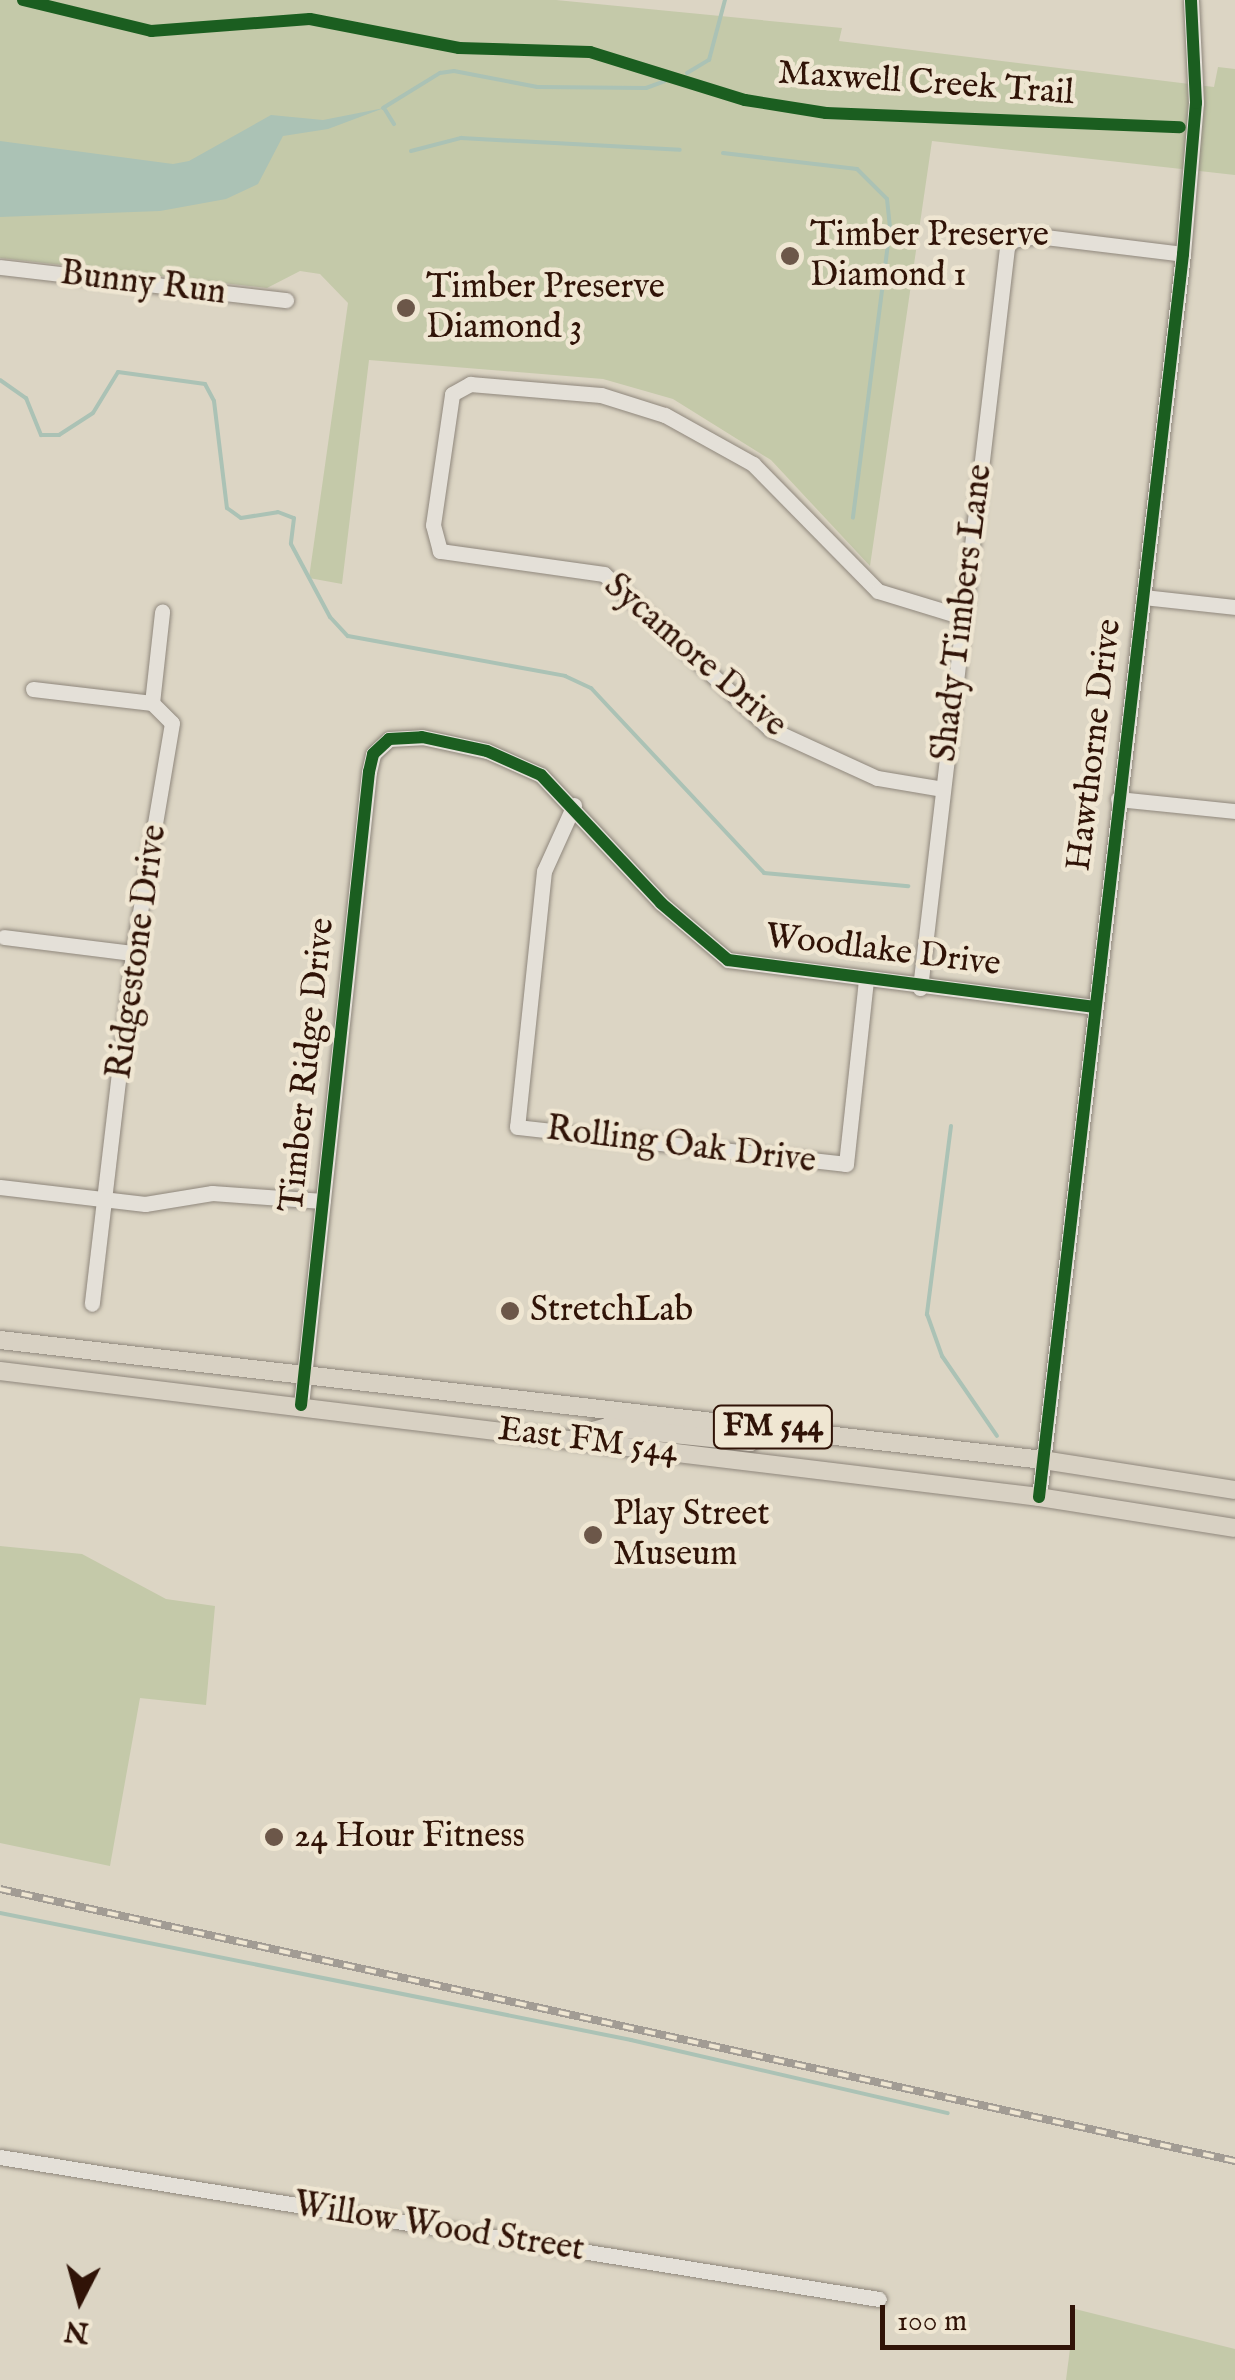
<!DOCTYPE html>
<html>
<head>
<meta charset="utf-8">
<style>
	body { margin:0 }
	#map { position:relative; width:1235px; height:2380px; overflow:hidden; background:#dcd5c4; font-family:"IM FELL English",serif }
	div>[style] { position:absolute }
	.green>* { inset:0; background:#c4c9a9 }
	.water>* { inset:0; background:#abc2b5 }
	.stream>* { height:4px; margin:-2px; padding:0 2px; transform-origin:2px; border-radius:2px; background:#abc2b5 }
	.roads { filter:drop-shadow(0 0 2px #8f877c) drop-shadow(0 0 2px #8f877c) }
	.minor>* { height:15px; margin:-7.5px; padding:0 7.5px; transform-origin:7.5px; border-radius:7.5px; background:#e4e0d8 }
	.major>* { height:18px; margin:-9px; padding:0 9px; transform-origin:9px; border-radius:9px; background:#d8d1c3 }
	.rail>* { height:8px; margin-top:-4px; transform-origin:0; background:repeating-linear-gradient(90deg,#efe6d2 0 11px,#a29c94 0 22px); box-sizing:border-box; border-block:2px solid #a29c94 }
	.cycleway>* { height:12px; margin:-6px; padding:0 6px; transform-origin:6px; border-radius:6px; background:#1b5e20 }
	.dots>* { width:28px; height:28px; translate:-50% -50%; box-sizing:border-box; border:5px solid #efe6d2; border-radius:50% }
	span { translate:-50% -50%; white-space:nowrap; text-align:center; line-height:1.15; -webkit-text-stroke:9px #efe6d2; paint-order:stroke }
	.shield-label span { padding:2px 8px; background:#efe6d2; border:2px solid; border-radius:8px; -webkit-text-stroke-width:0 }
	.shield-label { font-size:32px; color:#301307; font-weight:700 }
	.street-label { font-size:35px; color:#301307 }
	.poi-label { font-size:35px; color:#301307 }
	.left { translate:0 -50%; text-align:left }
	.north { position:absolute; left:30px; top:2250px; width:100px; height:100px; -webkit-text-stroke:8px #efe6d2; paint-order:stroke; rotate:186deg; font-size:28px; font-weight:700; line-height:40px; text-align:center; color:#301307 }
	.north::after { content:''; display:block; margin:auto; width:35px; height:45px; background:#301307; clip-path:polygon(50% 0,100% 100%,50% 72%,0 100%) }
	.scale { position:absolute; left:880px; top:2305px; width:195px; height:45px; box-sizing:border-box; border:5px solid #301307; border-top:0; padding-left:12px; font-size:30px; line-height:35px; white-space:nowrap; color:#301307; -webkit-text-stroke:8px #efe6d2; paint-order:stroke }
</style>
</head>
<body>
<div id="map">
	<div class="green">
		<div style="clip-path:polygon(0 0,556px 0,842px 28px,839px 41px,1214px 87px,1218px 67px,1235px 69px,1235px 175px,932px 141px,870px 566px,771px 460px,673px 399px,603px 379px,369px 360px,342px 584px,309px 578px,348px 303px,320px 274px,300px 271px,267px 288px,0 258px)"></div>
		<div style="clip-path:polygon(0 1546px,82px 1554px,166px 1599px,215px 1606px,206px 1705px,140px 1698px,110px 1866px,0 1843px)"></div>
		<div style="clip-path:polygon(1075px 2309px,1235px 2349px,1235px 2380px,1066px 2380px)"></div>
	</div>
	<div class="water">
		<div style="clip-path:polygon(384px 108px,328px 129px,283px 136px,258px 184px,226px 199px,160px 211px,0 217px,0 141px,173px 164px,189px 161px,271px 115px,323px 120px)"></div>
	</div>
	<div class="stream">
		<div style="left:687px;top:73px;width:26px;rotate:-31deg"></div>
		<div style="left:709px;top:60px;width:62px;rotate:-75.1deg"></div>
		<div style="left:383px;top:108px;width:67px;rotate:-31.6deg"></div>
		<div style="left:440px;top:73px;width:14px;rotate:-8deg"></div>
		<div style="left:454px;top:71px;width:85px;rotate:10.9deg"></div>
		<div style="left:537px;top:87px;width:109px;rotate:0.5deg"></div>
		<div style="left:646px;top:88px;width:20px;rotate:-20deg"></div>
		<div style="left:384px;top:108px;width:19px;rotate:58deg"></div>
		<div style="left:411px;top:151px;width:52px;rotate:-14.6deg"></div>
		<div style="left:461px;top:138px;width:219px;rotate:3.1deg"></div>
		<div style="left:723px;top:153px;width:135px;rotate:6.8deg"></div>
		<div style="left:857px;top:169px;width:42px;rotate:45deg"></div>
		<div style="left:887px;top:199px;width:29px;rotate:84deg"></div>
		<div style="left:890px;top:228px;width:292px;rotate:97.3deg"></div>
		<div style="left:0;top:380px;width:32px;rotate:35deg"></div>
		<div style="left:26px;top:398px;width:40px;rotate:68deg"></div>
		<div style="left:41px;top:435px;width:18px"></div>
		<div style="left:59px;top:435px;width:40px;rotate:-32.9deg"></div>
		<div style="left:93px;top:413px;width:48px;rotate:-58.6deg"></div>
		<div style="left:118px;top:372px;width:88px;rotate:7.9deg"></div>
		<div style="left:205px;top:384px;width:19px;rotate:62deg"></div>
		<div style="left:214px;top:401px;width:108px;rotate:83.1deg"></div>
		<div style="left:227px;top:508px;width:17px;rotate:36deg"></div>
		<div style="left:241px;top:518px;width:37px;rotate:-9deg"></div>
		<div style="left:278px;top:512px;width:17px;rotate:21deg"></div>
		<div style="left:294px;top:518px;width:26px;rotate:97deg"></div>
		<div style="left:291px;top:544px;width:83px;rotate:61.9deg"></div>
		<div style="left:330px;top:617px;width:26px;rotate:47deg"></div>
		<div style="left:348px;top:636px;width:221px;rotate:10.4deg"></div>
		<div style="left:565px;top:676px;width:29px;rotate:25deg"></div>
		<div style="left:591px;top:688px;width:253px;rotate:46.9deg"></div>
		<div style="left:764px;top:873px;width:145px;rotate:5.2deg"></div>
		<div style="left:951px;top:1126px;width:190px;rotate:97.3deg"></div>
		<div style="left:927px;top:1314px;width:45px;rotate:70.3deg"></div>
		<div style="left:942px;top:1356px;width:97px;rotate:55.5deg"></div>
		<div style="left:0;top:1913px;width:644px;rotate:11.38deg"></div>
		<div style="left:631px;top:2040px;width:325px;rotate:13deg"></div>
	</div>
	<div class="roads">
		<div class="minor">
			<div style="left:0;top:267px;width:288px;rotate:6.6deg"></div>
			<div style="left:1144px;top:597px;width:92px;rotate:6.3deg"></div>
			<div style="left:33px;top:689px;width:120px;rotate:6.7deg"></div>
			<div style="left:152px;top:703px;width:28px;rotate:45deg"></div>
			<div style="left:172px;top:723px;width:233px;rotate:99.6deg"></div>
			<div style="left:133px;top:953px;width:353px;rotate:96.7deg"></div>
			<div style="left:152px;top:703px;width:92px;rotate:-83.7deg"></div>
			<div style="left:943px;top:789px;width:67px;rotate:-170.5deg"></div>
			<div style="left:877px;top:778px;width:118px;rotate:-155.4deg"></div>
			<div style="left:770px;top:729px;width:227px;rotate:-137deg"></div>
			<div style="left:604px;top:574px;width:166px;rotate:-172deg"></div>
			<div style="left:440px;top:551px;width:27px;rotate:-105deg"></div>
			<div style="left:433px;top:525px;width:132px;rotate:-81.7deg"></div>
			<div style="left:452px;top:394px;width:21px;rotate:-29deg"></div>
			<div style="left:470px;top:384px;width:131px;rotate:4.8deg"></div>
			<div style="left:601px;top:395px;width:67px;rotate:17.4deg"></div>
			<div style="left:665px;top:415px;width:101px;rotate:29.1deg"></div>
			<div style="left:753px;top:464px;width:178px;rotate:45.5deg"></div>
			<div style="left:878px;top:591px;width:89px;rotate:17deg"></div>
			<div style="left:1118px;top:799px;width:118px;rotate:5.9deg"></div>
			<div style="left:574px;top:805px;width:72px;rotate:114.4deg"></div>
			<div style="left:544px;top:871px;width:257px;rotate:96deg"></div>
			<div style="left:517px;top:1127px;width:331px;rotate:6.4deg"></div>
			<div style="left:846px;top:1164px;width:184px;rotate:-83.8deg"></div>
			<div style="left:4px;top:937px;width:130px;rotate:7.1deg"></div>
			<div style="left:920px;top:988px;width:746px;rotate:-83.3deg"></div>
			<div style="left:1007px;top:247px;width:9px;rotate:-54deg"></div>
			<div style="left:1012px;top:240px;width:25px;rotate:-9deg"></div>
			<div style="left:1037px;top:236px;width:147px;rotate:7deg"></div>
			<div style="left:0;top:1187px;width:146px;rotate:6.7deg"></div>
			<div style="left:145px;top:1204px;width:68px;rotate:-9.3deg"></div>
			<div style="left:212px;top:1193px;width:111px;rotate:4.1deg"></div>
			<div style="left:301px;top:1405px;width:637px;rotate:-83.87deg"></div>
			<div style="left:369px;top:772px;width:18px;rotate:-77deg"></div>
			<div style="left:373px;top:754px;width:22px;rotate:-43deg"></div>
			<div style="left:389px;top:739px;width:33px;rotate:-3deg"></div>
			<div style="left:422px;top:737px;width:66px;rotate:12.2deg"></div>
			<div style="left:487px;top:751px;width:59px;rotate:24deg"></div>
			<div style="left:541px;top:775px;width:175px;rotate:46.8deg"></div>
			<div style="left:661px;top:903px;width:88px;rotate:40.4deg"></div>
			<div style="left:728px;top:960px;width:368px;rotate:7.3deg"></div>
			<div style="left:1039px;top:1497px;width:1251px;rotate:-83.39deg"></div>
			<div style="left:1183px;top:254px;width:152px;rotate:-85.1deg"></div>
			<div style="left:1196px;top:103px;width:103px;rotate:-92.8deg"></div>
			<div style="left:0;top:2157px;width:890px;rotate:9.18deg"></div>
		</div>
		<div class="major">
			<div style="left:0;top:1340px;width:1050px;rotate:6.56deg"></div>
			<div style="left:1043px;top:1460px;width:194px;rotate:8.9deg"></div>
			<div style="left:0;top:1371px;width:1047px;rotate:6.91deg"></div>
			<div style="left:1039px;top:1497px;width:198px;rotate:9deg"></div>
			<div style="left:578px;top:1435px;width:30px;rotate:-15deg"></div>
			<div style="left:607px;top:1427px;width:144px;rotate:6deg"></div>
			<div style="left:750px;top:1442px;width:17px;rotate:-77deg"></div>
		</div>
	</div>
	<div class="rail">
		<div style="left:0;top:1889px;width:1265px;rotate:12.42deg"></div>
	</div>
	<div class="cycleway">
		<div style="left:23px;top:0;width:132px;rotate:13.6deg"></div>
		<div style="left:151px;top:31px;width:159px;rotate:-4.3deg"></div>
		<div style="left:310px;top:19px;width:152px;rotate:11deg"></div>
		<div style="left:459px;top:48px;width:131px;rotate:1.7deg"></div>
		<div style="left:590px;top:52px;width:162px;rotate:17.2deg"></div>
		<div style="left:745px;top:100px;width:82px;rotate:9.1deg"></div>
		<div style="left:826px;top:113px;width:354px;rotate:2.3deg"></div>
		<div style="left:301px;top:1405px;width:637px;rotate:-83.87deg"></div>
		<div style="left:369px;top:772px;width:18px;rotate:-77deg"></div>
		<div style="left:373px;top:754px;width:22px;rotate:-43deg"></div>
		<div style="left:389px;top:739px;width:33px;rotate:-3deg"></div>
		<div style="left:422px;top:737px;width:66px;rotate:12.2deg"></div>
		<div style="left:487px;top:751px;width:59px;rotate:24deg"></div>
		<div style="left:541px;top:775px;width:175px;rotate:46.8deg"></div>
		<div style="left:661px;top:903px;width:88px;rotate:40.4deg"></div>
		<div style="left:728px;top:960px;width:368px;rotate:7.3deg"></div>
		<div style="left:1039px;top:1497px;width:1251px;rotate:-83.39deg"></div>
		<div style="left:1183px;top:254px;width:152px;rotate:-85.1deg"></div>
		<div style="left:1196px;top:103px;width:103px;rotate:-92.8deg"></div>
	</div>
	<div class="dots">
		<div style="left:790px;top:256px;background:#6c5749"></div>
		<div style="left:406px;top:308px;background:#6c5749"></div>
		<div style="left:510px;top:1311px;background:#6c5749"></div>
		<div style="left:593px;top:1535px;background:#6c5749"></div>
		<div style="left:274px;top:1837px;background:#6c5749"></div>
	</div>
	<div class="shield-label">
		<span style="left:773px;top:1427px">FM 544</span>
	</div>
	<div class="street-label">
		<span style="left:926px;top:84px;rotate:4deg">Maxwell Creek Trail</span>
		<span style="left:143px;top:284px;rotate:7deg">Bunny Run</span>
		<span style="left:963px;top:613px;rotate:-83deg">Shady Timbers Lane</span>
		<span style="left:695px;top:656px;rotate:41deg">Sycamore Drive</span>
		<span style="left:1095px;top:745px;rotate:-83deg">Hawthorne Drive</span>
		<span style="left:883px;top:951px;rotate:7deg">Woodlake Drive</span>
		<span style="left:138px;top:952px;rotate:-82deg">Ridgestone Drive</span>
		<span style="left:308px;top:1065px;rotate:-84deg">Timber Ridge Drive</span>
		<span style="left:681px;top:1146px;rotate:7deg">Rolling Oak Drive</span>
		<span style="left:588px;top:1441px;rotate:7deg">East FM 544</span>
		<span style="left:439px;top:2228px;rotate:9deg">Willow Wood Street</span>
	</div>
	<div class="poi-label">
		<span class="left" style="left:810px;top:256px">Timber Preserve<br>Diamond 1</span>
		<span class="left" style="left:426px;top:308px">Timber Preserve<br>Diamond 3</span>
		<span class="left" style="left:530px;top:1311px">StretchLab</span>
		<span class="left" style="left:613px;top:1535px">Play Street<br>Museum</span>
		<span class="left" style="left:294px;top:1837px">24 Hour Fitness</span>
	</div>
	<div class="north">N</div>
	<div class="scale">100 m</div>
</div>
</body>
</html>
